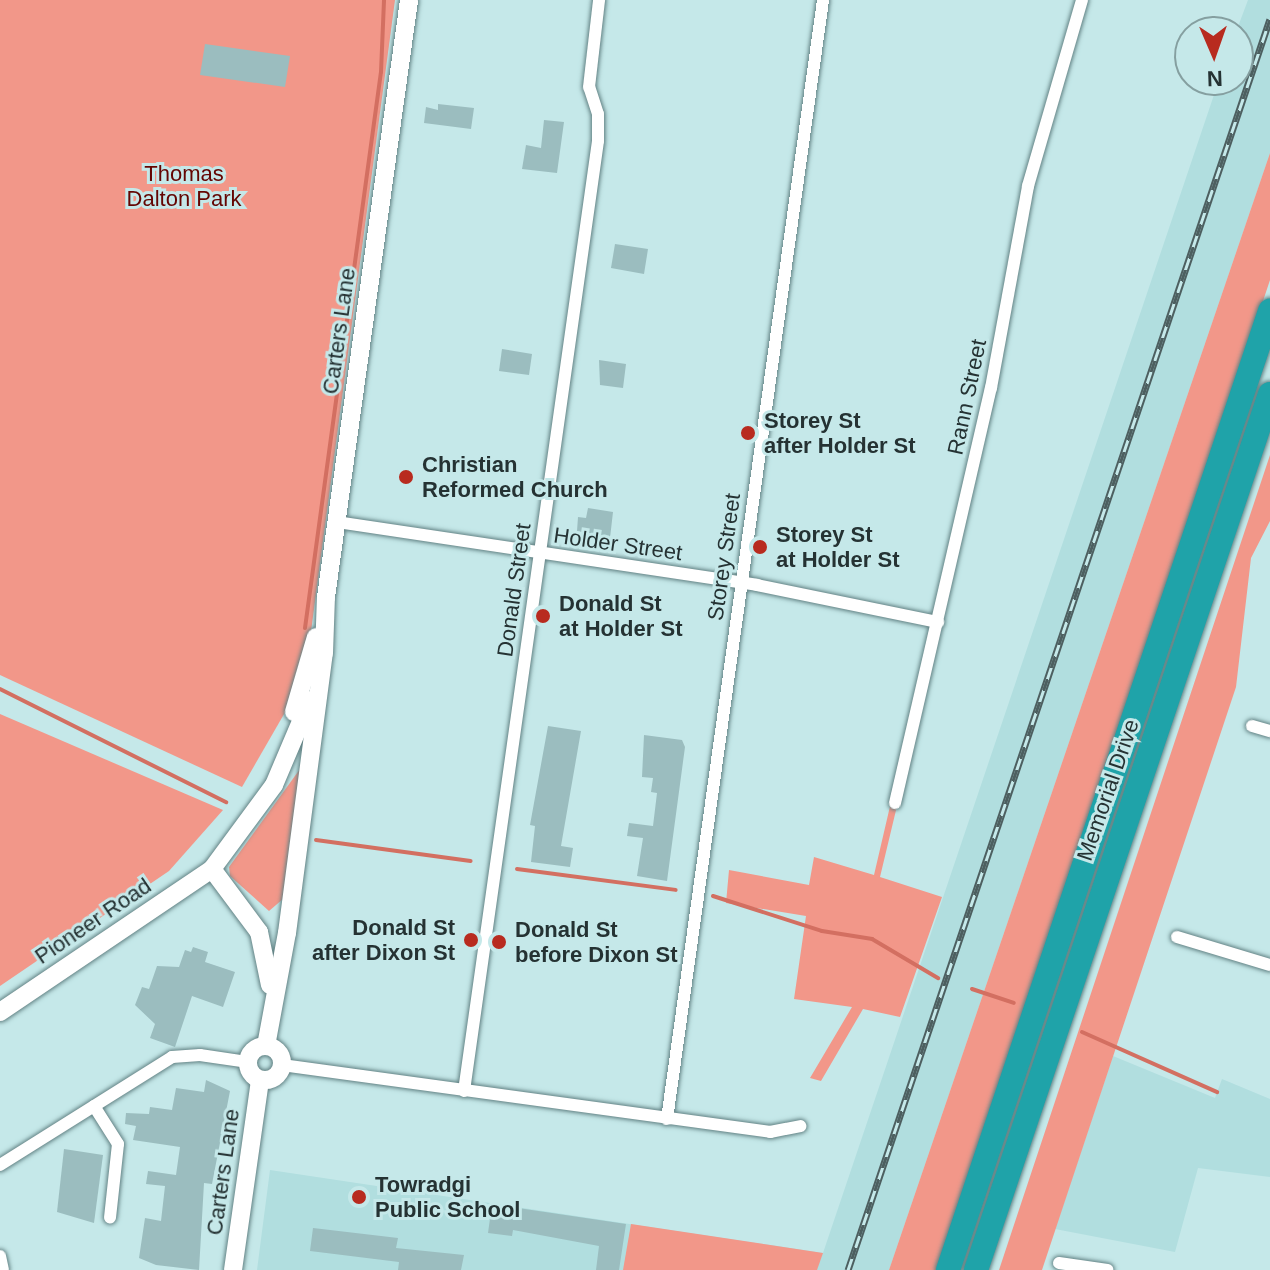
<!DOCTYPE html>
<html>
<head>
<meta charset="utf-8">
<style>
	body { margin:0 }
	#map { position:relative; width:1270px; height:1270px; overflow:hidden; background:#c5e8e9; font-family:Helvetica,sans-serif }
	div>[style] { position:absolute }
	.built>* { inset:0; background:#b1dedf }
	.green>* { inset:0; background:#f29789 }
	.stream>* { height:4px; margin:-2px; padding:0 2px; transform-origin:2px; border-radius:2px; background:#d36f61 }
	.building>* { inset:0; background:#9bbdbf }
	.roads { filter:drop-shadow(0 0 2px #628284) drop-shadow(0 0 2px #628284) }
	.street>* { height:12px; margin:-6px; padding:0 6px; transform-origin:6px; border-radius:6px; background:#fff }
	.secondary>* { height:18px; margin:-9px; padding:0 9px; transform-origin:9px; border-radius:9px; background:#fff }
	.secondary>.ring { margin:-9px; padding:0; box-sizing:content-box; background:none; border:18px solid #fff; border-radius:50% }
	.highway>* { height:24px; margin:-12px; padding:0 12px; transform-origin:12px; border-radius:12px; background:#1fa3a9 }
	.rail>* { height:7px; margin-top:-3.5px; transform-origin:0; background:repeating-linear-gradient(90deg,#c5e8e9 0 12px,#4d5f60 0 24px); box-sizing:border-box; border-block:2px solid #4d5f60 }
	.dots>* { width:22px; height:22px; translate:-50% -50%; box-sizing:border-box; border:4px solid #c5e8e9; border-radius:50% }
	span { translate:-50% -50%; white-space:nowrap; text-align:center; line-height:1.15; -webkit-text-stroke:6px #c5e8e9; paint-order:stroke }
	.park-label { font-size:22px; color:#640502 }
	.street-label { font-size:22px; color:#253233 }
	.poi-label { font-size:22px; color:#253233; font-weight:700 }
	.left { translate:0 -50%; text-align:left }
	.right { translate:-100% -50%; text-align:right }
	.north { position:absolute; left:1174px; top:16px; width:80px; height:80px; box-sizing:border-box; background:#c5e8e9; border:2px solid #859fa0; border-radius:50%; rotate:178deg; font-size:22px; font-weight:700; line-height:32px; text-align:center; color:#253233 }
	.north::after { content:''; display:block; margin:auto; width:28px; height:36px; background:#b82b1f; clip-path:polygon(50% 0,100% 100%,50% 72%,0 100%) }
</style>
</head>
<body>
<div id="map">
	<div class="built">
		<div style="clip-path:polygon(1248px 0,1270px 0,1270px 153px,889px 1270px,257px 1270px,270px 1170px,823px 1253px,1219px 80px,1238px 80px,1236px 32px)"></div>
		<div style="clip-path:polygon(1113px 1056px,1215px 1098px,1222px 1079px,1270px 1099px,1270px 1177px,1198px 1168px,1175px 1252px,1055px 1229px)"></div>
	</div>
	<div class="green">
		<div style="clip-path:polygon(0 0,395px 0,310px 639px,291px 702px,242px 787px,0 675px)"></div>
		<div style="clip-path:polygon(1270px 153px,1270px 280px,940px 1270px,889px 1270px)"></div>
		<div style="clip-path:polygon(1270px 455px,1270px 521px,1251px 558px,1236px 687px,1042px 1270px,999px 1270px)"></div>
		<div style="clip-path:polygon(0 714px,223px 810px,169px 871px,0 986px)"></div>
		<div style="clip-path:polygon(300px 769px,283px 899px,269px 911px,230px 876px,229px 867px)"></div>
		<div style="clip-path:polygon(891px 802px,897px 806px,880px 877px,942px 897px,900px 1017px,863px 1009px,821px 1081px,810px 1078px,852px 1007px,794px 999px,806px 916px,726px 903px,729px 870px,809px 885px,814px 857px,874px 875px)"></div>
		<div style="clip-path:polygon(631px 1224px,823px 1253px,817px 1270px,623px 1270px)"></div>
	</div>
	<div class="stream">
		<div style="left:305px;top:628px;width:561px;rotate:-82.22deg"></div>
		<div style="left:381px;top:72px;width:72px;rotate:-87.6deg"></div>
		<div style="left:0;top:689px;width:253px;rotate:26.6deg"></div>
		<div style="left:316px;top:840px;width:156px;rotate:7.7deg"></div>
		<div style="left:517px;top:869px;width:160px;rotate:7.5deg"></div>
		<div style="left:713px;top:896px;width:114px;rotate:17.8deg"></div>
		<div style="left:822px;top:931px;width:51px;rotate:9.1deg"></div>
		<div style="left:872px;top:939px;width:77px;rotate:30.6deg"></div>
		<div style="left:972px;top:989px;width:44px;rotate:18.4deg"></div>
		<div style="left:1082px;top:1032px;width:148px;rotate:24deg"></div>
	</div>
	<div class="building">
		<div style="clip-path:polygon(205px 44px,290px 56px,285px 87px,200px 75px)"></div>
		<div style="clip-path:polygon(438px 104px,474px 108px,471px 129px,424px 123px,426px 107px,438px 110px)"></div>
		<div style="clip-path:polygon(544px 120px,564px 122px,557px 173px,522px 169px,526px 145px,541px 148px)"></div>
		<div style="clip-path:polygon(615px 244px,648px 249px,644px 274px,611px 268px)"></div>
		<div style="clip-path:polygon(502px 349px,532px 354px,529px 375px,499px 371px)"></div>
		<div style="clip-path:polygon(599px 360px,626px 364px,623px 388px,600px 385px)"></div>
		<div style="clip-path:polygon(588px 508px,613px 512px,610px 538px,577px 531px,578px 517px,586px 518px)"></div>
		<div style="clip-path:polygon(548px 726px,581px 731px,561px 846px,573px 848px,570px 867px,531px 862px,535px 826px,530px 825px)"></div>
		<div style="clip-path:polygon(644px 735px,682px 740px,685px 747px,667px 881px,637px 876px,643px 838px,627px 836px,629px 823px,653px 826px,657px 793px,651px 792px,653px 778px,642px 777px)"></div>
		<div style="clip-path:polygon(193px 947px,208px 952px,205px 962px,235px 972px,223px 1007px,192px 996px,175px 1047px,150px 1038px,155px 1024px,135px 1005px,142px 987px,149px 989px,157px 966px,179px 967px,185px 950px,191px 952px)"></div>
		<div style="clip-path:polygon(206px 1080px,230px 1091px,212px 1184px,204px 1183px,199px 1270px,156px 1265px,139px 1258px,145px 1218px,161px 1221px,165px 1186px,146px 1184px,148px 1171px,176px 1175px,180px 1147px,133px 1140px,136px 1126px,125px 1124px,126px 1113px,149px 1114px,150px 1107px,172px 1110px,176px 1088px,204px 1092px)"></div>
		<div style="clip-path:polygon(64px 1149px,103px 1155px,94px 1223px,57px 1212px)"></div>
		<div style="clip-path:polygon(492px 1204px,626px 1224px,619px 1270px,596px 1270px,599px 1246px,513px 1230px,512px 1236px,488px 1233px)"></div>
		<div style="clip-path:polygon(313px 1228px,398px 1238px,396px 1248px,464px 1255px,461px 1270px,398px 1270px,399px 1262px,310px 1251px)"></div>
	</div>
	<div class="roads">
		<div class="street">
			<div style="left:337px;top:522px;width:425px;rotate:8.5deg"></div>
			<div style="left:757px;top:585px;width:185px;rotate:11.6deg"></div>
			<div style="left:1252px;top:726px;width:19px;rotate:16deg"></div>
			<div style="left:895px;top:803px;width:426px;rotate:-77deg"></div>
			<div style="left:991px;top:388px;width:205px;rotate:-79.6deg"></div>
			<div style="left:1028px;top:186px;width:194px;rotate:-73.8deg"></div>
			<div style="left:1177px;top:937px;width:97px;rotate:16.8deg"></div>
			<div style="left:282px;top:1065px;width:493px;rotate:7.8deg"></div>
			<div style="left:770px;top:1132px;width:31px;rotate:-11deg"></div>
			<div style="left:464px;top:1091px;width:959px;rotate:-81.97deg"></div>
			<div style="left:598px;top:141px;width:27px;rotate:-90deg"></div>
			<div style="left:598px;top:114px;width:28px;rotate:-108deg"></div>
			<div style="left:589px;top:87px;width:88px;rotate:-83.4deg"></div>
			<div style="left:94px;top:1106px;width:45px;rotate:57.7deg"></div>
			<div style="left:118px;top:1144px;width:74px;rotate:96.2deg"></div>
			<div style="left:667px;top:1119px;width:1130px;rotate:-82.06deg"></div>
			<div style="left:0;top:1165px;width:203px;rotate:-32.1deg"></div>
			<div style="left:172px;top:1057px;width:28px;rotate:-4deg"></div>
			<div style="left:200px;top:1055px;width:49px;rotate:8.3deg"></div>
			<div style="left:0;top:1256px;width:14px;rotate:78deg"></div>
			<div style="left:1059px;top:1263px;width:49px;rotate:8.1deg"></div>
		</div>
		<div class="secondary">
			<div style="left:294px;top:712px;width:78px;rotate:-73.7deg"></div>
			<div style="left:212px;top:869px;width:79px;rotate:53.3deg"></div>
			<div style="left:259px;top:932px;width:54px;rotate:78.3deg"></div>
			<div style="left:0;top:1012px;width:256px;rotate:-34deg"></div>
			<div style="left:212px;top:869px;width:104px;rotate:-53.6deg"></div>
			<div style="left:274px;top:785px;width:92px;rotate:-67deg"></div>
			<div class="ring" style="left:248px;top:1046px;width:16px;height:16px"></div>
			<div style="left:266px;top:1046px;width:115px;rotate:-79.5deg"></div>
			<div style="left:287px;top:933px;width:282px;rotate:-82.5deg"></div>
			<div style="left:324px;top:653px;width:56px;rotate:-88deg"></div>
			<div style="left:326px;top:597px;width:603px;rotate:-82.08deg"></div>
			<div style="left:233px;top:1270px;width:192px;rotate:-81.9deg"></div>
		</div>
		<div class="highway">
			<div style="left:948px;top:1270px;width:1012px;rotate:-71.44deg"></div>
			<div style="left:976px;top:1270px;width:924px;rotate:-71.45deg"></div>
		</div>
	</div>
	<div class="rail">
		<div style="left:848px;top:1270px;width:1320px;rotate:-71.36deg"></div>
	</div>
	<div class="dots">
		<div style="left:748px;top:433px;background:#b82b1f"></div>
		<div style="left:406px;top:477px;background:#b82b1f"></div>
		<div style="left:760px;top:547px;background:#b82b1f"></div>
		<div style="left:543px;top:616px;background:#b82b1f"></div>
		<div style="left:471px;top:940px;background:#b82b1f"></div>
		<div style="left:499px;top:942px;background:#b82b1f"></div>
		<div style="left:359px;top:1197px;background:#b82b1f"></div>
	</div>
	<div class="park-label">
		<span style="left:184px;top:186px">Thomas<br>Dalton Park</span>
	</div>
	<div class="street-label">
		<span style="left:339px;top:331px;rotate:-82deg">Carters Lane</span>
		<span style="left:967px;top:397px;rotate:-78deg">Rann Street</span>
		<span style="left:618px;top:544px;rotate:8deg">Holder Street</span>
		<span style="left:724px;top:557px;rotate:-82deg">Storey Street</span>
		<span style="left:514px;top:590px;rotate:-82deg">Donald Street</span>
		<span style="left:1108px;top:790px;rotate:-71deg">Memorial Drive</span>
		<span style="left:93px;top:921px;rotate:-34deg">Pioneer Road</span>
		<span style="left:223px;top:1172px;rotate:-82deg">Carters Lane</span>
	</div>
	<div class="poi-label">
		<span class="left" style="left:764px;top:433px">Storey St<br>after Holder St</span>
		<span class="left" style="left:422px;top:477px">Christian<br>Reformed Church</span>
		<span class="left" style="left:776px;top:547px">Storey St<br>at Holder St</span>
		<span class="left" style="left:559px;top:616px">Donald St<br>at Holder St</span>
		<span class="right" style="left:455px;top:940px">Donald St<br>after Dixon St</span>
		<span class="left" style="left:515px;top:942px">Donald St<br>before Dixon St</span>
		<span class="left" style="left:375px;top:1197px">Towradgi<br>Public School</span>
	</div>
	<div class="north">N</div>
</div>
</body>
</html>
